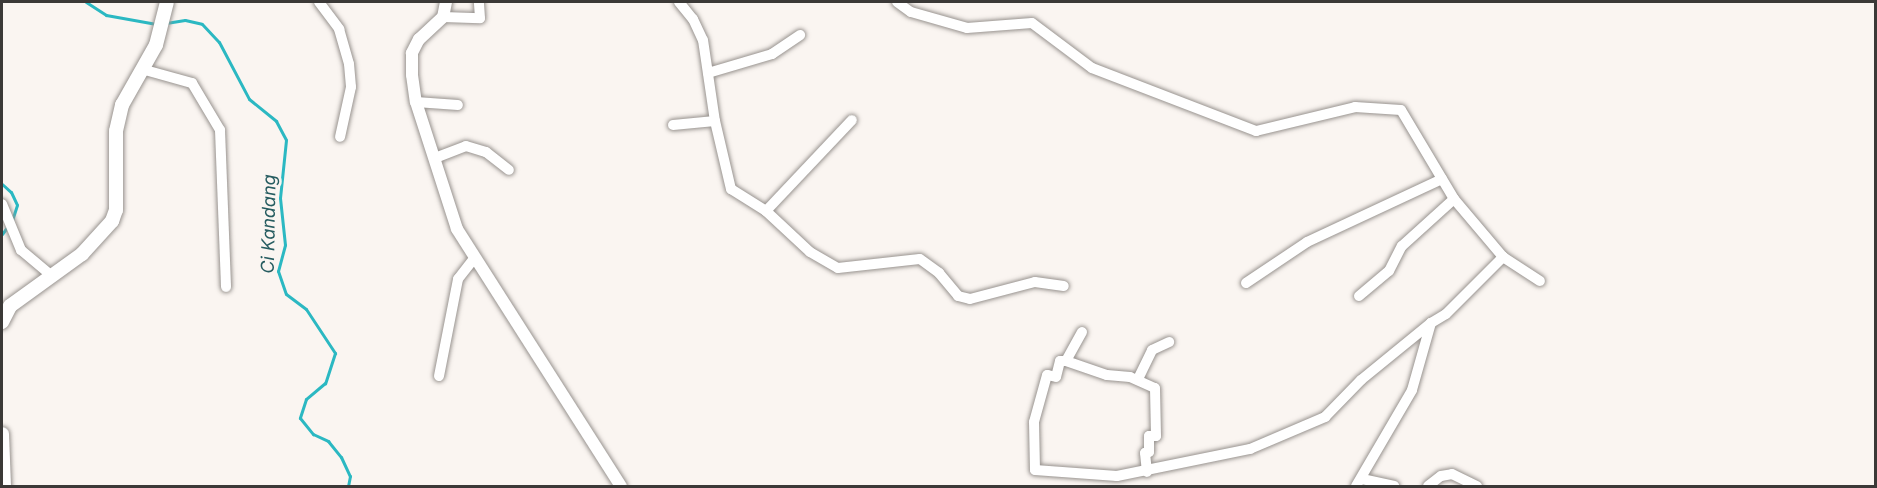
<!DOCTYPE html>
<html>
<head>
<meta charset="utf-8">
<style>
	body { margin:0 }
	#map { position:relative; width:1877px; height:488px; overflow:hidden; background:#faf5f1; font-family:Inter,sans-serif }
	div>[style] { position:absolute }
	.stream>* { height:3px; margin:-1.5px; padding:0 1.5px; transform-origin:1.5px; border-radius:1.5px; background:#2bb8c2 }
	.roads { filter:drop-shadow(0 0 2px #98938f) drop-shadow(0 0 2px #98938f) }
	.minor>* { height:10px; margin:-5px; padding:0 5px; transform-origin:5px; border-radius:5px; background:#fff }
	.tertiary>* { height:12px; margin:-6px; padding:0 6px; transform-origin:6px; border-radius:6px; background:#fff }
	.secondary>* { height:14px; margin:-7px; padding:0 7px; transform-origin:7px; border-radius:7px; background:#fff }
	span { translate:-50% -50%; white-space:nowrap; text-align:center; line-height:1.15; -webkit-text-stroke:5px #faf5f1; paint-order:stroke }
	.water-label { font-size:18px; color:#265c60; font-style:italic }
	.frame { position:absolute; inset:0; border:3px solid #3b3937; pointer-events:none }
</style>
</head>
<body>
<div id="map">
	<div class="stream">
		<div style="left:86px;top:2px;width:24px;rotate:33deg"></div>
		<div style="left:106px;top:15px;width:51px;rotate:10.2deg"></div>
		<div style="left:166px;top:23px;width:19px;rotate:-9deg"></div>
		<div style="left:185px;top:20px;width:17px;rotate:13deg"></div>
		<div style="left:202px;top:24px;width:25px;rotate:47deg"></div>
		<div style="left:219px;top:42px;width:64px;rotate:62.2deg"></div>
		<div style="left:249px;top:99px;width:35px;rotate:39deg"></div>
		<div style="left:276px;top:121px;width:21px;rotate:62deg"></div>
		<div style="left:286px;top:140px;width:58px;rotate:95.9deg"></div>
		<div style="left:280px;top:198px;width:47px;rotate:83.9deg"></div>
		<div style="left:285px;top:245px;width:27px;rotate:105deg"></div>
		<div style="left:278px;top:271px;width:24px;rotate:71deg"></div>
		<div style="left:286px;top:294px;width:25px;rotate:37deg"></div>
		<div style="left:306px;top:309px;width:53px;rotate:56.6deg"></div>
		<div style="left:335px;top:353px;width:32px;rotate:108deg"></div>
		<div style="left:325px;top:383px;width:25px;rotate:140deg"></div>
		<div style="left:306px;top:399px;width:20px;rotate:108deg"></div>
		<div style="left:300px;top:418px;width:21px;rotate:51deg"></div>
		<div style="left:313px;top:434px;width:17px;rotate:25deg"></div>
		<div style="left:328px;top:441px;width:21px;rotate:51deg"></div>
		<div style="left:341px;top:457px;width:21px;rotate:65deg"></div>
		<div style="left:350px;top:476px;width:10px;rotate:101deg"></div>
		<div style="left:2px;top:184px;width:12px;rotate:42deg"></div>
		<div style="left:11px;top:192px;width:14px;rotate:65deg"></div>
		<div style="left:17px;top:205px;width:16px;rotate:108deg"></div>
		<div style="left:2px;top:234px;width:10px;rotate:-53deg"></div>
	</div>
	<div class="roads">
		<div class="minor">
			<div style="left:319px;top:2px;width:34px;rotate:53deg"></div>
			<div style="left:339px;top:29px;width:36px;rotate:74deg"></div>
			<div style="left:349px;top:64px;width:23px;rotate:85deg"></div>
			<div style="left:351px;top:87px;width:51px;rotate:102.4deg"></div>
			<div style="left:679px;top:2px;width:22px;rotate:51deg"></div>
			<div style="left:693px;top:19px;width:23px;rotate:65deg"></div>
			<div style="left:703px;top:40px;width:82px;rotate:81.6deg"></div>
			<div style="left:715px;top:121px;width:70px;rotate:76.8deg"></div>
			<div style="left:731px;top:189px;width:41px;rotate:32.2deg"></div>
			<div style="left:766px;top:211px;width:60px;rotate:43deg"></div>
			<div style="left:810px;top:252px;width:32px;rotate:30deg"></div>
			<div style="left:838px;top:268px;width:82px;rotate:-6.3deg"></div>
			<div style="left:920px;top:259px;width:24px;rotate:36deg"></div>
			<div style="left:939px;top:273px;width:30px;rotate:50deg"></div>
			<div style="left:958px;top:296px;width:12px;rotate:14deg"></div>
			<div style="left:970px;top:299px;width:67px;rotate:-14.7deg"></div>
			<div style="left:1035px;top:282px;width:29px;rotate:8deg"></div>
			<div style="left:897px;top:2px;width:17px;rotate:36deg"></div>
			<div style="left:911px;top:12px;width:58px;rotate:15.9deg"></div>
			<div style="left:967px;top:28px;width:65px;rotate:-4.4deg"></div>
			<div style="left:1032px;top:23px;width:75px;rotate:36.9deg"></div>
			<div style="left:1092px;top:68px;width:176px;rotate:21deg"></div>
			<div style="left:1256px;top:131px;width:102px;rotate:-13.6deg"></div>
			<div style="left:1355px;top:107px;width:46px;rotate:3.7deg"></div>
			<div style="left:1401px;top:110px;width:104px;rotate:59.2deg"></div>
			<div style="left:1454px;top:199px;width:76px;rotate:49.8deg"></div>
			<div style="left:443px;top:17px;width:37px;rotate:2deg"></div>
			<div style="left:480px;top:18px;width:16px;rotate:-94deg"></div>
			<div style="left:145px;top:70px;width:49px;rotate:15.5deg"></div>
			<div style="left:192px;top:83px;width:55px;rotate:59.2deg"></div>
			<div style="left:220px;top:130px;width:157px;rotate:87.8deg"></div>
			<div style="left:708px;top:73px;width:67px;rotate:-16.5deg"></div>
			<div style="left:772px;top:54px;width:34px;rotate:-34deg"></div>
			<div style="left:416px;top:102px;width:42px;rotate:4.1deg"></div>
			<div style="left:673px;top:125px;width:42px;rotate:-5.4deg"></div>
			<div style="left:435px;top:158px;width:33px;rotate:-21deg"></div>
			<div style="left:466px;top:146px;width:21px;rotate:17deg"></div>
			<div style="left:486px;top:152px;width:29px;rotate:38deg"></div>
			<div style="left:2px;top:204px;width:50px;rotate:67.6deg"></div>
			<div style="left:21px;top:250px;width:40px;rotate:40deg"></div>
			<div style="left:766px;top:211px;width:125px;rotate:-46.6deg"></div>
			<div style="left:1246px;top:283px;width:73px;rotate:-33.9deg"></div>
			<div style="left:1307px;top:242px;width:149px;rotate:-25deg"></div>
			<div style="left:1359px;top:296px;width:39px;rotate:-40deg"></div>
			<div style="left:1389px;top:271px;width:28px;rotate:-63deg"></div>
			<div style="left:1402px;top:246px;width:70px;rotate:-42.1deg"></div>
			<div style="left:1082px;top:332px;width:33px;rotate:119deg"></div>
			<div style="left:1066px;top:361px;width:6px;rotate:180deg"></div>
			<div style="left:1060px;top:361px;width:16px;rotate:104deg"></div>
			<div style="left:1056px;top:377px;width:9px;rotate:-167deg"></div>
			<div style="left:1047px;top:375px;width:49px;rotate:105.5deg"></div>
			<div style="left:1034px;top:422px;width:48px;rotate:88.8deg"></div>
			<div style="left:1035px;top:470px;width:82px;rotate:4.2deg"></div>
			<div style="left:1117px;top:476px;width:136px;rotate:-11.5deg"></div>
			<div style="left:1250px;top:449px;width:82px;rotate:-23.1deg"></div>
			<div style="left:1325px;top:417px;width:52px;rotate:-45.8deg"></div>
			<div style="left:1361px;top:380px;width:90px;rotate:-39.2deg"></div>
			<div style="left:1066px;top:361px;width:43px;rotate:18.9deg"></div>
			<div style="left:1107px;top:375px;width:23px;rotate:5deg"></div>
			<div style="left:1130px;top:377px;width:27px;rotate:24deg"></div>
			<div style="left:1155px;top:388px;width:48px;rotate:88.8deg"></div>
			<div style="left:1156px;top:436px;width:7px;rotate:180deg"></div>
			<div style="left:1149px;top:436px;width:16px;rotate:90deg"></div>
			<div style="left:1149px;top:452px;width:4px;rotate:166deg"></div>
			<div style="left:1145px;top:453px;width:19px;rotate:84deg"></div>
			<div style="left:439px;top:376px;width:99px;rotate:-78.9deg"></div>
			<div style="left:458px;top:279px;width:24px;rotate:-52deg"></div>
			<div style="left:1138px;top:379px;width:32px;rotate:-64deg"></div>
			<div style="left:1152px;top:350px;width:19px;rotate:-25deg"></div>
			<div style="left:1362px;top:479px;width:33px;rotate:12deg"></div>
			<div style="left:1356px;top:486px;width:111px;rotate:-59.7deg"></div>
			<div style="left:1412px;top:390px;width:70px;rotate:-74.2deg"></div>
			<div style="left:1431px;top:323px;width:17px;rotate:-31deg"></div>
			<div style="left:1446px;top:314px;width:81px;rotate:-45deg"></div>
			<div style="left:1503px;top:257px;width:44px;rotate:33deg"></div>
			<div style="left:1428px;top:486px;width:16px;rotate:-38deg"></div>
			<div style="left:1441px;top:476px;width:11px;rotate:-10deg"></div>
			<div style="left:1452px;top:474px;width:28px;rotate:26deg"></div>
		</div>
		<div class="tertiary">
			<div style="left:446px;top:2px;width:15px;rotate:101deg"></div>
			<div style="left:443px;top:17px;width:33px;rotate:137deg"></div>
			<div style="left:419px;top:39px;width:16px;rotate:117deg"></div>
			<div style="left:412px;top:53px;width:22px;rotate:90deg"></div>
			<div style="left:412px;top:75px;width:27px;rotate:82deg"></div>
			<div style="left:416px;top:102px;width:133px;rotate:72.1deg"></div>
			<div style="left:457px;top:229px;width:305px;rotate:57.5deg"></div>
		</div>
		<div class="secondary">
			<div style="left:2px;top:322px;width:18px;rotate:-63deg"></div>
			<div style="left:10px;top:306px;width:89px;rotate:-35.8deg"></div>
			<div style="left:82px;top:254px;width:45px;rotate:-47.7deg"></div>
			<div style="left:112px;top:221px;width:12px;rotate:-70deg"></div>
			<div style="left:116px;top:210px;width:79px;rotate:-90deg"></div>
			<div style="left:116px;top:131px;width:27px;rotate:-77deg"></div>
			<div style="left:122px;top:105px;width:69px;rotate:-60.5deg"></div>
			<div style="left:156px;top:45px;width:44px;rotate:-75.7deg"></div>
			<div style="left:2px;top:434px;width:52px;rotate:87.8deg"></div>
		</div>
	</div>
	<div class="water-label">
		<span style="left:269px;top:224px;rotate:-89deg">Ci Kandang</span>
	</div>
	<div class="frame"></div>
</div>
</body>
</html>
